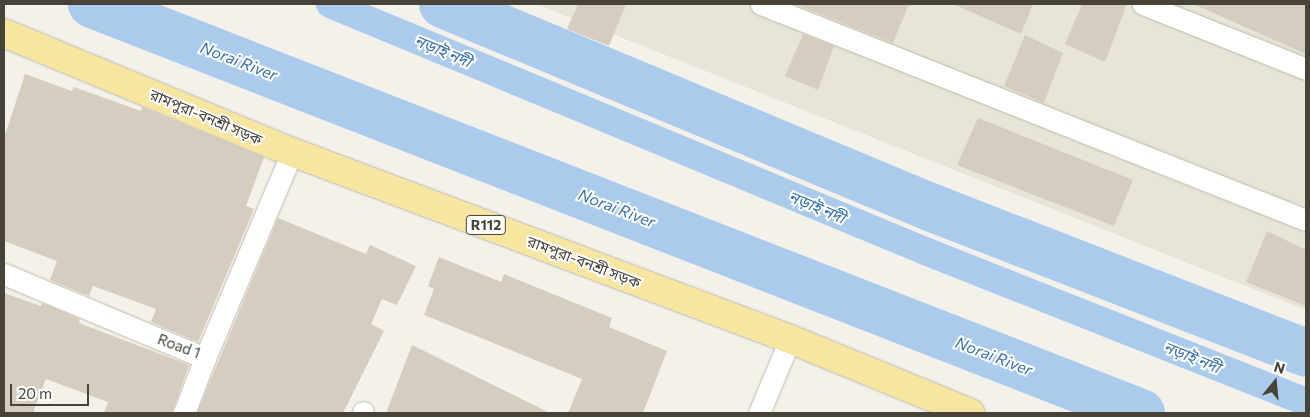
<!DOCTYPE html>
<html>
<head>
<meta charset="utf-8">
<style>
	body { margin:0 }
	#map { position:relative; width:1310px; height:417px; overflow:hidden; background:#f4f1ea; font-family:Commissioner,"Noto Sans Bengali",sans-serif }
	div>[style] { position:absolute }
	.residential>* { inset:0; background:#e7e4d8 }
	.canal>* { height:28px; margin:-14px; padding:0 14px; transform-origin:14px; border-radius:14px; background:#abcbec }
	.river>* { height:48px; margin:-24px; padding:0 24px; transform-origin:24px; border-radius:24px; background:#abcbec }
	.building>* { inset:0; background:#d5cec0 }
	.roads { filter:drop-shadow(0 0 1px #bfbaad) drop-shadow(0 0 1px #bfbaad) }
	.street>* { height:21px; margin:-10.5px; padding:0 10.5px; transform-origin:10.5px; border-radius:10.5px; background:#fff }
	.primary>* { height:28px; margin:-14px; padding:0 14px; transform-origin:14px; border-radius:14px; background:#f7e69f }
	span { translate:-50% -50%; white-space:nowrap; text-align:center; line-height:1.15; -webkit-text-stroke:4px #fff; paint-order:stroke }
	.shield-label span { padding:1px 4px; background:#fff; border:1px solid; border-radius:4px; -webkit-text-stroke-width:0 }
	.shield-label { font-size:14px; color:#474338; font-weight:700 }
	.street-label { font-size:15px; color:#474338 }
	.water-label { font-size:16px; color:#3871ac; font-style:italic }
	.frame { position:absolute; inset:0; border:5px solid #474338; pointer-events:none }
	.north { position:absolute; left:1250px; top:357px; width:50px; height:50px; -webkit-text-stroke:4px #fff; paint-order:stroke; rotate:17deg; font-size:14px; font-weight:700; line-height:20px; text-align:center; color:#474338 }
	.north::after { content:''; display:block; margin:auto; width:18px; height:22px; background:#474338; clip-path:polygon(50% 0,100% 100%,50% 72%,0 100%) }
	.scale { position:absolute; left:10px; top:384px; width:79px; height:22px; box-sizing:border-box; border:2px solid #474338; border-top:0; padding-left:6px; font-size:15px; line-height:18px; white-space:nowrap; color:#474338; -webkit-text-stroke:4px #fff; paint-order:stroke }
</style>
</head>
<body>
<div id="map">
	<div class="residential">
		<div style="clip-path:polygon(537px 4px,1306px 4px,1306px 310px,610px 33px)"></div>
	</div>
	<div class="canal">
		<div style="left:330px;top:4px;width:644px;rotate:22.54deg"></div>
		<div style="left:925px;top:251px;width:410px;rotate:21.6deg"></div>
	</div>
	<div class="river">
		<div style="left:92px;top:4px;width:1126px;rotate:21.3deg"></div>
		<div style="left:443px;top:4px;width:528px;rotate:22.63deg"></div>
		<div style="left:930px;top:207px;width:403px;rotate:21.2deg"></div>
	</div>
	<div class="building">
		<div style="clip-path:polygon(578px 4px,626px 4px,609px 46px,567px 29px)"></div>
		<div style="clip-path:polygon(795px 4px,909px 4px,893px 43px)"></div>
		<div style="clip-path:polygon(953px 4px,1033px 4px,1021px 34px)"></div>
		<div style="clip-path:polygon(1082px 4px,1127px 4px,1105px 62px,1065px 44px)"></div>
		<div style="clip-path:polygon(1193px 4px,1306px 4px,1306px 54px)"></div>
		<div style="clip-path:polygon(803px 34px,834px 46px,818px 90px,785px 76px)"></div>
		<div style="clip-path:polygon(1025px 35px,1063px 53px,1044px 103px,1004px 86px)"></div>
		<div style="clip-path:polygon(25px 74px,72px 91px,74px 87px,141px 111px,142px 107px,264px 157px,246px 206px,254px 209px,198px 342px,151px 322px,156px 309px,93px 286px,89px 296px,50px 280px,57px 261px,4px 241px,4px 138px)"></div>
		<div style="clip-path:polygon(978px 118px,1133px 180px,1114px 226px,957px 165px)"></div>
		<div style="clip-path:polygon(278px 218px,366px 254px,370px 245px,416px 266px,397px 305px,382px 299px,371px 324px,384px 331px,343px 413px,197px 413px)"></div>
		<div style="clip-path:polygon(1267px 231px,1306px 250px,1306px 306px,1246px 282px)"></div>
		<div style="clip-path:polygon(439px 257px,501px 282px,504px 274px,612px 318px,609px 327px,667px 351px,643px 413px,568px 413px,582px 379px,424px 315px,434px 289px,428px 286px)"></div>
		<div style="clip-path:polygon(4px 293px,41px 306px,42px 303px,80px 319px,79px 323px,189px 365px,172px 413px,104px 413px,108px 402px,46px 379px,33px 413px,4px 413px)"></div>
		<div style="clip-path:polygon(412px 345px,550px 413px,386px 413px)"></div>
	</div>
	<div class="roads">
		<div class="street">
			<div style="left:761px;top:4px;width:586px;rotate:21.62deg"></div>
			<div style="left:1143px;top:4px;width:175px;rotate:21.7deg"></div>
			<div style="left:4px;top:274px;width:218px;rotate:22.7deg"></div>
			<div style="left:205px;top:358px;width:224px;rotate:-67.1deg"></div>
			<div style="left:184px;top:413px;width:59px;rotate:-69.1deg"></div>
			<div style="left:363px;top:413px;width:1px;rotate:-90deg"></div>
			<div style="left:759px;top:413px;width:80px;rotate:-67.3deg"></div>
		</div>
		<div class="primary">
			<div style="left:4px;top:33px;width:312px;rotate:22.5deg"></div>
			<div style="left:292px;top:152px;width:532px;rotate:20.58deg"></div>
			<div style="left:790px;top:339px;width:195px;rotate:22.3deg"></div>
		</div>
	</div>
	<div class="shield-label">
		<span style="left:486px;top:225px">R112</span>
	</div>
	<div class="street-label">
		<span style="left:206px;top:117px;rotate:23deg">রামপুরা-বনশ্রী সড়ক</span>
		<span style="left:584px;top:262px;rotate:21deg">রামপুরা-বনশ্রী সড়ক</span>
		<span style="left:179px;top:346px;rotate:20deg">Road 1</span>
	</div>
	<div class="water-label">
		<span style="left:443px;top:51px;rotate:23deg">নড়াই নদী</span>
		<span style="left:239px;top:61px;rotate:21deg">Norai River</span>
		<span style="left:817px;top:207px;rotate:23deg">নড়াই নদী</span>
		<span style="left:617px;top:208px;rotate:21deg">Norai River</span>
		<span style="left:994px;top:356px;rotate:21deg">Norai River</span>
		<span style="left:1192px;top:357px;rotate:22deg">নড়াই নদী</span>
	</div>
	<div class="frame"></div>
	<div class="north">N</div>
	<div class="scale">20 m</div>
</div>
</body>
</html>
